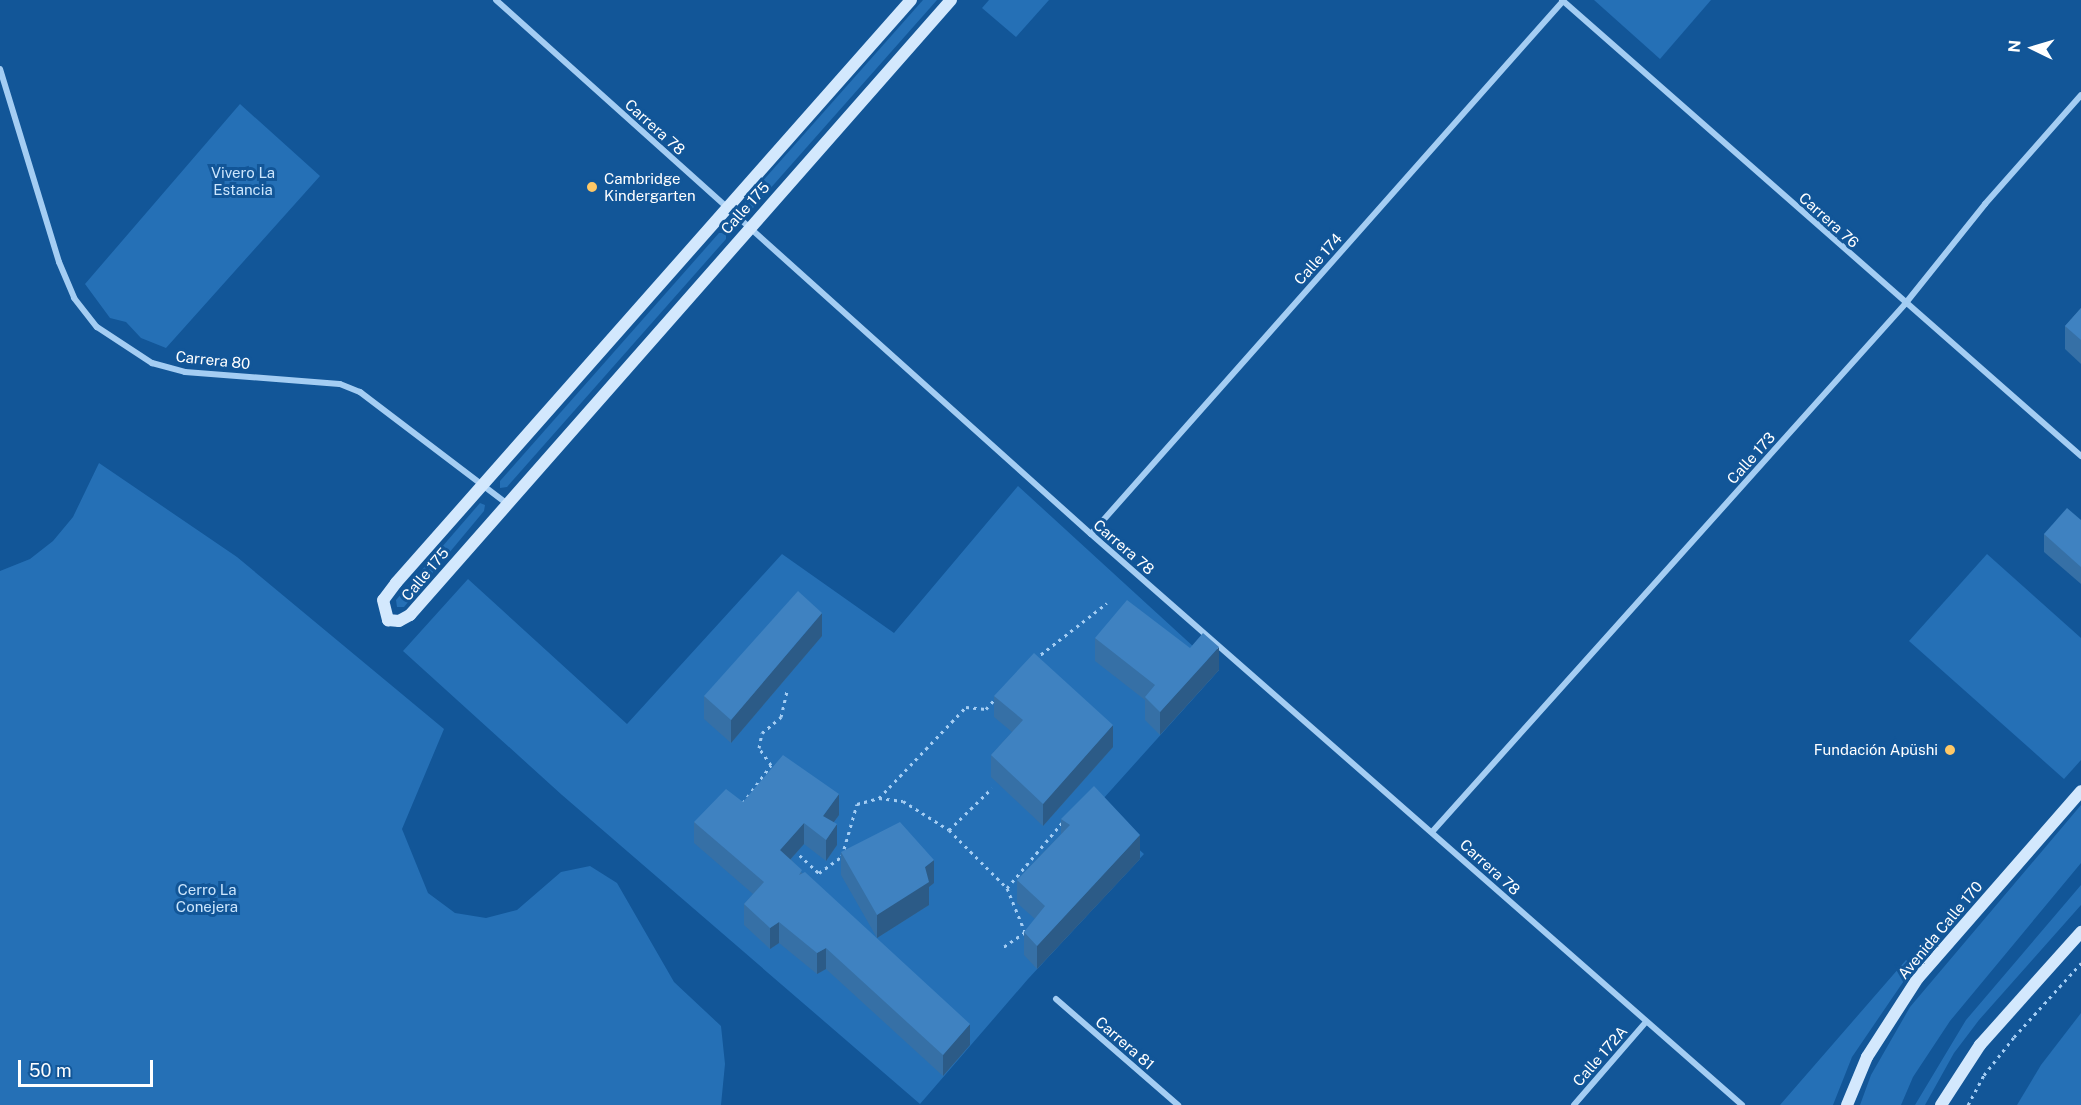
<!DOCTYPE html>
<html>
<head>
<meta charset="utf-8">
<style>
	body { margin:0 }
	#map { position:relative; width:2081px; height:1105px; overflow:hidden; background:#125698; font-family:"Public Sans",sans-serif }
	div>[style] { position:absolute }
	.green>* { inset:0; background:#2570b6 }
	.path>* { height:3px; margin-top:-1.5px; transform-origin:0; background:repeating-linear-gradient(90deg,#a4cdf3 0 3px,transparent 0 7.5px) }
	.street>* { height:6px; margin:-3px; padding:0 3px; transform-origin:3px; border-radius:3px; background:#a4cdf3 }
	.secondary>* { height:12px; margin:-6px; padding:0 6px; transform-origin:6px; border-radius:6px; background:#d3e8fd }
	.wall>* { inset:0; background:#3670a6 }
	.shaded-wall>* { inset:0; background:#2c5b87 }
	.building>* { inset:0; background:#3f82c1 }
	.dots>* { width:16px; height:16px; translate:-50% -50%; box-sizing:border-box; border:3px solid #125698; border-radius:50% }
	span { translate:-50% -50%; white-space:nowrap; text-align:center; line-height:1.15; -webkit-text-stroke:6px #125698; paint-order:stroke }
	.street-label { font-size:15px; color:#fff }
	.park-label { font-size:15px; color:#cce6fd }
	.poi-label { font-size:15px; color:#fff }
	.left { translate:0 -50%; text-align:left }
	.right { translate:-100% -50%; text-align:right }
	.north { position:absolute; left:2003px; top:18px; width:60px; height:60px; -webkit-text-stroke:4px #125698; paint-order:stroke; rotate:275deg; font-size:16px; font-weight:700; line-height:24px; text-align:center; color:#fff }
	.north::after { content:''; display:block; margin:auto; width:21px; height:27px; background:#fff; clip-path:polygon(50% 0,100% 100%,50% 72%,0 100%) }
	.scale { position:absolute; left:18px; top:1060px; width:135px; height:27px; box-sizing:border-box; border:3px solid #fff; border-top:0; padding-left:8px; font-size:18px; line-height:21px; white-space:nowrap; color:#fff; -webkit-text-stroke:4px #125698; paint-order:stroke }
</style>
</head>
<body>
<div id="map">
	<div class="green">
		<div style="clip-path:polygon(923px 0,937px 0,753px 208px,746px 208px,745px 201px)"></div>
		<div style="clip-path:polygon(989px 0,1049px 0,1016px 37px,982px 8px)"></div>
		<div style="clip-path:polygon(1594px 0,1711px 0,1660px 59px)"></div>
		<div style="clip-path:polygon(240px 104px,320px 176px,166px 348px,141px 338px,126px 322px,110px 318px,85px 284px)"></div>
		<div style="clip-path:polygon(719px 233px,726px 233px,726px 239px,507px 487px,500px 488px,500px 481px)"></div>
		<div style="clip-path:polygon(99px 463px,237px 557px,444px 729px,402px 829px,428px 893px,455px 913px,486px 918px,517px 910px,561px 872px,590px 866px,617px 883px,674px 982px,721px 1026px,725px 1064px,721px 1105px,0 1105px,0 571px,30px 559px,53px 541px,73px 517px)"></div>
		<div style="clip-path:polygon(1018px 486px,1219px 670px,1094px 809px,1144px 854px,1028px 979px,920px 1104px,562px 795px,403px 651px,468px 579px,627px 724px,782px 554px,894px 633px)"></div>
		<div style="clip-path:polygon(480px 503px,485px 505px,484px 511px,404px 607px,397px 607px,396px 600px)"></div>
		<div style="clip-path:polygon(1987px 554px,2081px 638px,2081px 760px,2064px 779px,1909px 641px)"></div>
		<div style="clip-path:polygon(2081px 805px,2081px 863px,1950px 1021px,1913px 1077px,1901px 1105px,1860px 1105px,1871px 1075px,1910px 1007px)"></div>
		<div style="clip-path:polygon(2081px 885px,2081px 905px,1979px 1020px,1954px 1053px,1925px 1105px,1915px 1105px,1966px 1020px)"></div>
		<div style="clip-path:polygon(1906px 960px,1914px 966px,1852px 1057px,1833px 1105px,1780px 1105px)"></div>
		<div style="clip-path:polygon(2081px 1013px,2081px 1105px,2017px 1105px,2041px 1065px)"></div>
	</div>
	<div class="path">
		<div style="left:1035px;top:659px;width:91px;rotate:-37.9deg"></div>
		<div style="left:879px;top:798px;width:126px;rotate:-46.3deg"></div>
		<div style="left:966px;top:707px;width:20px;rotate:6deg"></div>
		<div style="left:986px;top:709px;width:15px;rotate:-48deg"></div>
		<div style="left:743px;top:803px;width:47px;rotate:-53.6deg"></div>
		<div style="left:771px;top:765px;width:21px;rotate:-125deg"></div>
		<div style="left:759px;top:748px;width:15px;rotate:-79deg"></div>
		<div style="left:762px;top:733px;width:25px;rotate:-40deg"></div>
		<div style="left:781px;top:717px;width:27px;rotate:-77deg"></div>
		<div style="left:949px;top:830px;width:60px;rotate:-44.3deg"></div>
		<div style="left:794px;top:850px;width:34px;rotate:43deg"></div>
		<div style="left:819px;top:873px;width:29px;rotate:-36deg"></div>
		<div style="left:842px;top:856px;width:54px;rotate:-73.9deg"></div>
		<div style="left:857px;top:804px;width:23px;rotate:-15deg"></div>
		<div style="left:879px;top:798px;width:24px;rotate:7deg"></div>
		<div style="left:903px;top:801px;width:54px;rotate:32.2deg"></div>
		<div style="left:949px;top:830px;width:82px;rotate:45deg"></div>
		<div style="left:1007px;top:888px;width:48px;rotate:67.8deg"></div>
		<div style="left:1025px;top:932px;width:29px;rotate:145deg"></div>
		<div style="left:1007px;top:888px;width:85px;rotate:-49.8deg"></div>
		<div style="left:1968px;top:1105px;width:34px;rotate:-62deg"></div>
		<div style="left:1984px;top:1075px;width:48px;rotate:-51.7deg"></div>
		<div style="left:2014px;top:1037px;width:100px;rotate:-47.8deg"></div>
	</div>
	<div class="street">
		<div style="left:496px;top:0;width:799px;rotate:41.91deg"></div>
		<div style="left:1091px;top:534px;width:866px;rotate:41.25deg"></div>
		<div style="left:1562px;top:0;width:691px;rotate:41.3deg"></div>
		<div style="left:0;top:69px;width:202px;rotate:73deg"></div>
		<div style="left:59px;top:262px;width:39px;rotate:67deg"></div>
		<div style="left:74px;top:298px;width:37px;rotate:52deg"></div>
		<div style="left:97px;top:327px;width:66px;rotate:33.2deg"></div>
		<div style="left:152px;top:363px;width:34px;rotate:15deg"></div>
		<div style="left:185px;top:372px;width:155px;rotate:4.4deg"></div>
		<div style="left:340px;top:384px;width:22px;rotate:22deg"></div>
		<div style="left:360px;top:392px;width:182px;rotate:37.2deg"></div>
		<div style="left:1091px;top:534px;width:712px;rotate:-48.47deg"></div>
		<div style="left:1432px;top:832px;width:709px;rotate:-48.14deg"></div>
		<div style="left:1905px;top:304px;width:128px;rotate:-51.3deg"></div>
		<div style="left:1985px;top:204px;width:145px;rotate:-48.6deg"></div>
		<div style="left:1056px;top:999px;width:162px;rotate:41deg"></div>
		<div style="left:1574px;top:1105px;width:108px;rotate:-49.1deg"></div>
	</div>
	<div class="secondary">
		<div style="left:911px;top:0;width:778px;rotate:131.46deg"></div>
		<div style="left:396px;top:583px;width:21px;rotate:127deg"></div>
		<div style="left:383px;top:600px;width:21px;rotate:76deg"></div>
		<div style="left:388px;top:620px;width:11px;rotate:5deg"></div>
		<div style="left:399px;top:621px;width:13px;rotate:-29deg"></div>
		<div style="left:410px;top:615px;width:819px;rotate:-48.66deg"></div>
		<div style="left:1847px;top:1105px;width:52px;rotate:-67.4deg"></div>
		<div style="left:1867px;top:1057px;width:94px;rotate:-57.2deg"></div>
		<div style="left:1918px;top:978px;width:248px;rotate:-48.9deg"></div>
		<div style="left:1941px;top:1105px;width:72px;rotate:-57deg"></div>
		<div style="left:1980px;top:1045px;width:152px;rotate:-48.2deg"></div>
	</div>
	<div class="wall">
		<div style="clip-path:polygon(2081px 308px,2081px 364px,2065px 349px,2065px 326px)"></div>
		<div style="clip-path:polygon(2081px 520px,2081px 584px,2044px 552px,2044px 534px)"></div>
		<div style="clip-path:polygon(822px 636px,731px 743px,704px 719px,704px 696px)"></div>
		<div style="clip-path:polygon(1095px 638px,1219px 670px,1160px 735px,1145px 720px,1145px 700px,1095px 661px)"></div>
		<div style="clip-path:polygon(994px 696px,1113px 747px,1043px 826px,991px 777px,991px 755px,1012px 732px,994px 717px)"></div>
		<div style="clip-path:polygon(743px 802px,839px 815px,834px 822px,837px 845px,826px 861px,804px 844px,791px 859px,802px 873px,970px 1045px,943px 1076px,826px 969px,817px 974px,779px 943px,770px 949px,744px 925px,744px 904px,753px 894px,694px 843px,694px 822px)"></div>
		<div style="clip-path:polygon(1061px 819px,1140px 859px,1037px 969px,1024px 955px,1024px 932px,1035px 919px,1017px 903px,1017px 880px,1061px 834px)"></div>
		<div style="clip-path:polygon(841px 852px,934px 883px,929px 887px,929px 905px,877px 938px,841px 875px)"></div>
	</div>
	<div class="shaded-wall">
		<div style="clip-path:polygon(822px 613px,822px 636px,731px 743px,731px 720px)"></div>
		<div style="clip-path:polygon(1219px 647px,1219px 670px,1160px 735px,1160px 712px)"></div>
		<div style="clip-path:polygon(1113px 725px,1113px 747px,1043px 826px,1043px 804px)"></div>
		<div style="clip-path:polygon(839px 794px,839px 815px,823px 837px,823px 816px)"></div>
		<div style="clip-path:polygon(804px 823px,804px 844px,780px 871px,780px 850px)"></div>
		<div style="clip-path:polygon(837px 824px,837px 845px,826px 861px,826px 840px)"></div>
		<div style="clip-path:polygon(1140px 835px,1140px 859px,1037px 969px,1037px 946px)"></div>
		<div style="clip-path:polygon(934px 860px,934px 883px,929px 887px,929px 905px,877px 938px,877px 915px,925px 867px)"></div>
		<div style="clip-path:polygon(779px 922px,779px 943px,770px 949px,770px 928px)"></div>
		<div style="clip-path:polygon(826px 948px,826px 969px,817px 974px,817px 953px)"></div>
		<div style="clip-path:polygon(970px 1024px,970px 1045px,943px 1076px,943px 1055px)"></div>
	</div>
	<div class="building">
		<div style="clip-path:polygon(2081px 308px,2081px 340px,2065px 326px)"></div>
		<div style="clip-path:polygon(2067px 508px,2081px 520px,2081px 567px,2044px 534px)"></div>
		<div style="clip-path:polygon(798px 591px,822px 613px,731px 720px,704px 696px)"></div>
		<div style="clip-path:polygon(1127px 600px,1190px 648px,1203px 633px,1219px 647px,1160px 712px,1145px 697px,1155px 685px,1095px 638px)"></div>
		<div style="clip-path:polygon(1034px 653px,1113px 725px,1043px 804px,991px 755px,1023px 720px,994px 696px)"></div>
		<div style="clip-path:polygon(783px 755px,839px 794px,823px 816px,837px 824px,826px 840px,804px 823px,780px 850px,802px 870px,799px 875px,805px 872px,970px 1024px,943px 1055px,826px 948px,817px 953px,779px 922px,770px 928px,744px 904px,764px 882px,694px 822px,726px 789px,743px 802px)"></div>
		<div style="clip-path:polygon(1094px 786px,1140px 835px,1037px 946px,1024px 932px,1045px 906px,1017px 880px,1070px 825px,1061px 819px)"></div>
		<div style="clip-path:polygon(900px 822px,934px 860px,925px 867px,929px 882px,877px 915px,841px 852px)"></div>
	</div>
	<div class="dots">
		<div style="left:592px;top:187px;background:#ffc866"></div>
		<div style="left:1950px;top:750px;background:#ffc866"></div>
	</div>
	<div class="street-label">
		<span style="left:655px;top:127px;rotate:42deg">Carrera 78</span>
		<span style="left:745px;top:208px;rotate:-48deg">Calle 175</span>
		<span style="left:1829px;top:220px;rotate:42deg">Carrera 76</span>
		<span style="left:1318px;top:259px;rotate:-48deg">Calle 174</span>
		<span style="left:213px;top:360px;rotate:6deg">Carrera 80</span>
		<span style="left:1751px;top:458px;rotate:-48deg">Calle 173</span>
		<span style="left:1124px;top:547px;rotate:41deg">Carrera 78</span>
		<span style="left:425px;top:574px;rotate:-50deg">Calle 175</span>
		<span style="left:1490px;top:867px;rotate:42deg">Carrera 78</span>
		<span style="left:1940px;top:930px;rotate:-50deg">Avenida Calle 170</span>
		<span style="left:1125px;top:1043px;rotate:41deg">Carrera 81</span>
		<span style="left:1600px;top:1056px;rotate:-49deg">Calle 172A</span>
	</div>
	<div class="park-label">
		<span style="left:243px;top:181px">Vivero La<br>Estancia</span>
		<span style="left:207px;top:898px">Cerro La<br>Conejera</span>
	</div>
	<div class="poi-label">
		<span class="left" style="left:604px;top:187px">Cambridge<br>Kindergarten</span>
		<span class="right" style="left:1938px;top:750px">Fundación Apüshi</span>
	</div>
	<div class="north">N</div>
	<div class="scale">50 m</div>
</div>
</body>
</html>
